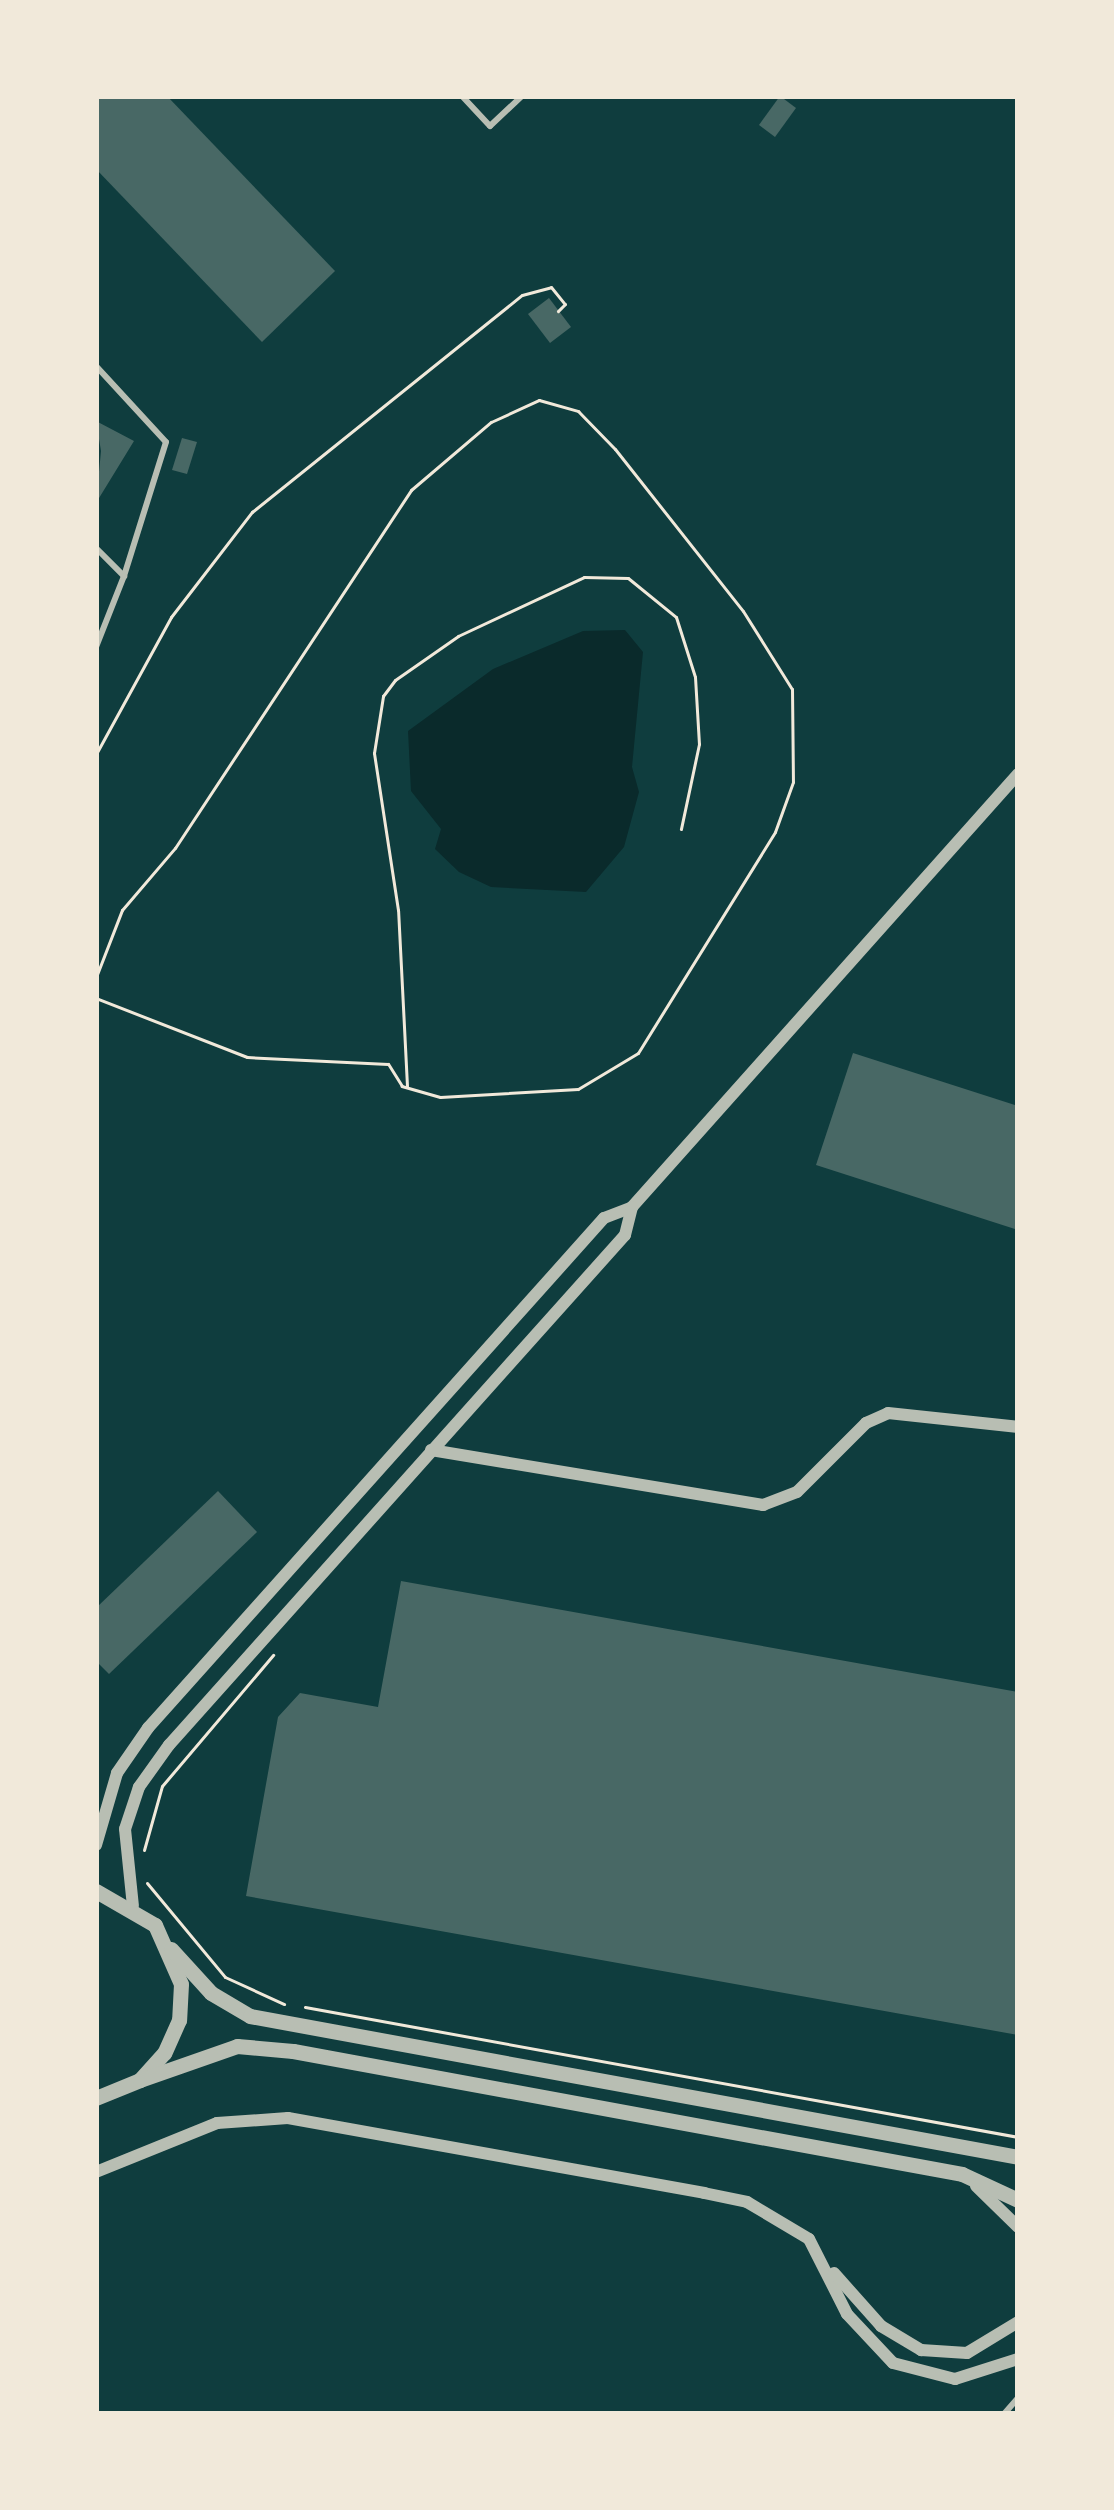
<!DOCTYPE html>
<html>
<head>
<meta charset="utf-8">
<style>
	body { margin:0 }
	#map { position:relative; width:1114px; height:2510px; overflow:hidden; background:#0f3d3e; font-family:Overpass,sans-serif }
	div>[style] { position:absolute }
	.water>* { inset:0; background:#0a2a2b }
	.building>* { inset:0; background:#486865 }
	.path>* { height:3px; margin:-1.5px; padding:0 1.5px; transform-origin:1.5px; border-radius:1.5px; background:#f1e9da }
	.service>* { height:6px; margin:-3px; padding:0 3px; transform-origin:3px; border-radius:3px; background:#b8beb3 }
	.minor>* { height:12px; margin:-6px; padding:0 6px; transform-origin:6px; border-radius:6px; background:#b8beb3 }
	.tertiary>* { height:15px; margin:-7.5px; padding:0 7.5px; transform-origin:7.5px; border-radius:7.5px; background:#b8beb3 }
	span { translate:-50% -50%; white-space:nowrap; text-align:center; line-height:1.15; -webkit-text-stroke:9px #f1e9da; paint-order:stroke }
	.frame { position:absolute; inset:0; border:99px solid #f1e9da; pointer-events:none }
</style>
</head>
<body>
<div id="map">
	<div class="water">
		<div style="clip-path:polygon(625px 630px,643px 652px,632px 767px,639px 792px,624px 847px,586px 892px,491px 887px,459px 872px,435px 849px,441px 829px,411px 791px,408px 731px,493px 669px,583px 631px)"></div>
	</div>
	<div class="building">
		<div style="clip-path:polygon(96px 96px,167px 96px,335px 271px,262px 342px,96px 169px)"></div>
		<div style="clip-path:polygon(780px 96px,796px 108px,775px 137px,759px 125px)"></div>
		<div style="clip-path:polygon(549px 298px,571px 327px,550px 343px,528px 314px)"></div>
		<div style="clip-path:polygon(96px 421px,134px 441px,96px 503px,101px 451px)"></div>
		<div style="clip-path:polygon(182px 438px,197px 442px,187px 474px,172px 470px)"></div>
		<div style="clip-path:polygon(853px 1053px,1018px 1106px,1018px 1230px,816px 1165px)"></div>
		<div style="clip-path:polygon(218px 1491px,257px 1532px,109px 1674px,96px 1661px,96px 1608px)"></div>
		<div style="clip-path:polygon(401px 1581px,1018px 1692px,1018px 2035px,246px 1896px,278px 1717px,300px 1693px,378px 1707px)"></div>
	</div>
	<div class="path">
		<div style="left:96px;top:754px;width:156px;rotate:-61.3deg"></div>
		<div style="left:171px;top:617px;width:133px;rotate:-52.4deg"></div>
		<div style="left:252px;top:512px;width:346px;rotate:-38.8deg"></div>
		<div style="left:522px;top:295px;width:30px;rotate:-15deg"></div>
		<div style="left:551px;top:287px;width:22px;rotate:51deg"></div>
		<div style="left:565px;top:304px;width:10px;rotate:135deg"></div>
		<div style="left:96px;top:977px;width:72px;rotate:-68.8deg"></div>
		<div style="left:122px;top:910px;width:82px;rotate:-49.5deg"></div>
		<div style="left:175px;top:848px;width:429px;rotate:-56.6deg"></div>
		<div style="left:411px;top:490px;width:105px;rotate:-40.4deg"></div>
		<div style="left:491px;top:422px;width:53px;rotate:-24.6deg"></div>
		<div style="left:539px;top:400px;width:41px;rotate:15.8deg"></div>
		<div style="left:578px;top:411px;width:53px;rotate:45.8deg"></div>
		<div style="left:615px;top:449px;width:206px;rotate:51.7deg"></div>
		<div style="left:743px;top:611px;width:92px;rotate:57.9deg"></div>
		<div style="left:792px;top:689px;width:93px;rotate:89.4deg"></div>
		<div style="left:793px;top:782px;width:53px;rotate:109.8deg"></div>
		<div style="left:775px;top:832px;width:260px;rotate:121.8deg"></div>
		<div style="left:638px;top:1053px;width:70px;rotate:149deg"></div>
		<div style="left:578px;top:1089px;width:138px;rotate:176.7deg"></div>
		<div style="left:440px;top:1097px;width:40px;rotate:-164deg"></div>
		<div style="left:402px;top:1086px;width:26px;rotate:-122deg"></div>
		<div style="left:388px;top:1064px;width:141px;rotate:-177.2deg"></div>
		<div style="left:247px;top:1057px;width:162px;rotate:-158.7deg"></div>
		<div style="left:407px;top:1086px;width:176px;rotate:-92.9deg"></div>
		<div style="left:398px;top:910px;width:159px;rotate:-98.7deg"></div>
		<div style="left:374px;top:753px;width:58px;rotate:-81deg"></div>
		<div style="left:383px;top:696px;width:20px;rotate:-53deg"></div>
		<div style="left:395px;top:680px;width:77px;rotate:-34.9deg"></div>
		<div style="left:458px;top:636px;width:139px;rotate:-25.1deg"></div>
		<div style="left:584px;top:577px;width:44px;rotate:1.3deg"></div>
		<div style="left:628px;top:578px;width:62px;rotate:39.1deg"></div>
		<div style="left:676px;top:617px;width:63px;rotate:72.4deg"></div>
		<div style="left:695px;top:677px;width:67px;rotate:86.6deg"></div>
		<div style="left:699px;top:744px;width:87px;rotate:102deg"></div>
		<div style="left:144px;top:1850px;width:66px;rotate:-74.3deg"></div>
		<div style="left:162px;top:1786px;width:172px;rotate:-49.7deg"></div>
		<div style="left:147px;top:1883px;width:122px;rotate:50.3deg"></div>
		<div style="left:225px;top:1977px;width:65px;rotate:24.6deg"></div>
		<div style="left:305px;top:2007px;width:725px;rotate:10.33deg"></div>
	</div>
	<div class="service">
		<div style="left:462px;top:96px;width:41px;rotate:47deg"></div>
		<div style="left:490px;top:126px;width:44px;rotate:-43.2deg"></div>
		<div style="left:96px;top:366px;width:103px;rotate:47.4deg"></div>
		<div style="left:166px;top:442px;width:140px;rotate:107.4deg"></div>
		<div style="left:96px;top:548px;width:40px;rotate:45deg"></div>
		<div style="left:124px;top:576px;width:76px;rotate:111.5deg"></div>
		<div style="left:1004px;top:2414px;width:21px;rotate:-49deg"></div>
	</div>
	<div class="minor">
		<div style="left:632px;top:1207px;width:580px;rotate:-48.28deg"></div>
		<div style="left:431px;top:1450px;width:337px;rotate:9.4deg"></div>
		<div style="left:763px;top:1505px;width:36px;rotate:-21deg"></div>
		<div style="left:797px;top:1492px;width:98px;rotate:-45deg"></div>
		<div style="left:866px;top:1423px;width:24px;rotate:-24deg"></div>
		<div style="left:888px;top:1413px;width:131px;rotate:6.1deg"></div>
		<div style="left:96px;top:1845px;width:75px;rotate:-73.7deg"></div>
		<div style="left:117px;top:1773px;width:55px;rotate:-55.4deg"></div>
		<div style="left:148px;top:1728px;width:684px;rotate:-48.2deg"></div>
		<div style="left:604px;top:1218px;width:30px;rotate:-21deg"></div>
		<div style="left:632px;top:1207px;width:29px;rotate:104deg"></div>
		<div style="left:625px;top:1235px;width:684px;rotate:131.8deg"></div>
		<div style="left:169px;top:1745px;width:52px;rotate:125.5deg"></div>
		<div style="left:139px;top:1787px;width:44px;rotate:108.4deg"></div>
		<div style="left:125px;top:1829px;width:77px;rotate:84.1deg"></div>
		<div style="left:96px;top:2172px;width:131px;rotate:-22deg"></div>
		<div style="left:217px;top:2123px;width:71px;rotate:-4deg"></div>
		<div style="left:288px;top:2118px;width:423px;rotate:10.2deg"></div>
		<div style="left:704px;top:2193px;width:44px;rotate:11.8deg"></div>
		<div style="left:747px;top:2202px;width:72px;rotate:30.8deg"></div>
		<div style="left:809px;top:2239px;width:84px;rotate:63.1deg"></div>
		<div style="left:847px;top:2314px;width:67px;rotate:46.8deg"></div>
		<div style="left:893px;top:2363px;width:64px;rotate:14.5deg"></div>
		<div style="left:955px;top:2379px;width:66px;rotate:-17.6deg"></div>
		<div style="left:976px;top:2186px;width:59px;rotate:44.3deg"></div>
		<div style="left:834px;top:2273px;width:71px;rotate:48.4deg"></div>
		<div style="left:881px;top:2326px;width:47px;rotate:31deg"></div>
		<div style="left:921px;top:2350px;width:46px;rotate:3.7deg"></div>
		<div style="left:967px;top:2353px;width:60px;rotate:-31.3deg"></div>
	</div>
	<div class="tertiary">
		<div style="left:96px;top:1891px;width:68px;rotate:30deg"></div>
		<div style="left:155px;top:1925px;width:64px;rotate:66.2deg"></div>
		<div style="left:181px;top:1984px;width:36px;rotate:93deg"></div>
		<div style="left:179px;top:2020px;width:36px;rotate:114deg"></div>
		<div style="left:164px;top:2053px;width:36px;rotate:132deg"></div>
		<div style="left:140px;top:2080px;width:48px;rotate:157.8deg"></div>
		<div style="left:171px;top:1949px;width:59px;rotate:47.7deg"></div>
		<div style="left:211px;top:1993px;width:45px;rotate:30.5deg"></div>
		<div style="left:250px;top:2016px;width:781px;rotate:10.4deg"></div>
		<div style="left:140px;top:2080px;width:103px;rotate:-19.3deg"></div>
		<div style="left:237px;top:2046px;width:56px;rotate:5.1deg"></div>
		<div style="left:293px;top:2051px;width:680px;rotate:10.42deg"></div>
		<div style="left:962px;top:2174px;width:62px;rotate:24.9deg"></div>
	</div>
	<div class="frame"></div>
</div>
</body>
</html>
